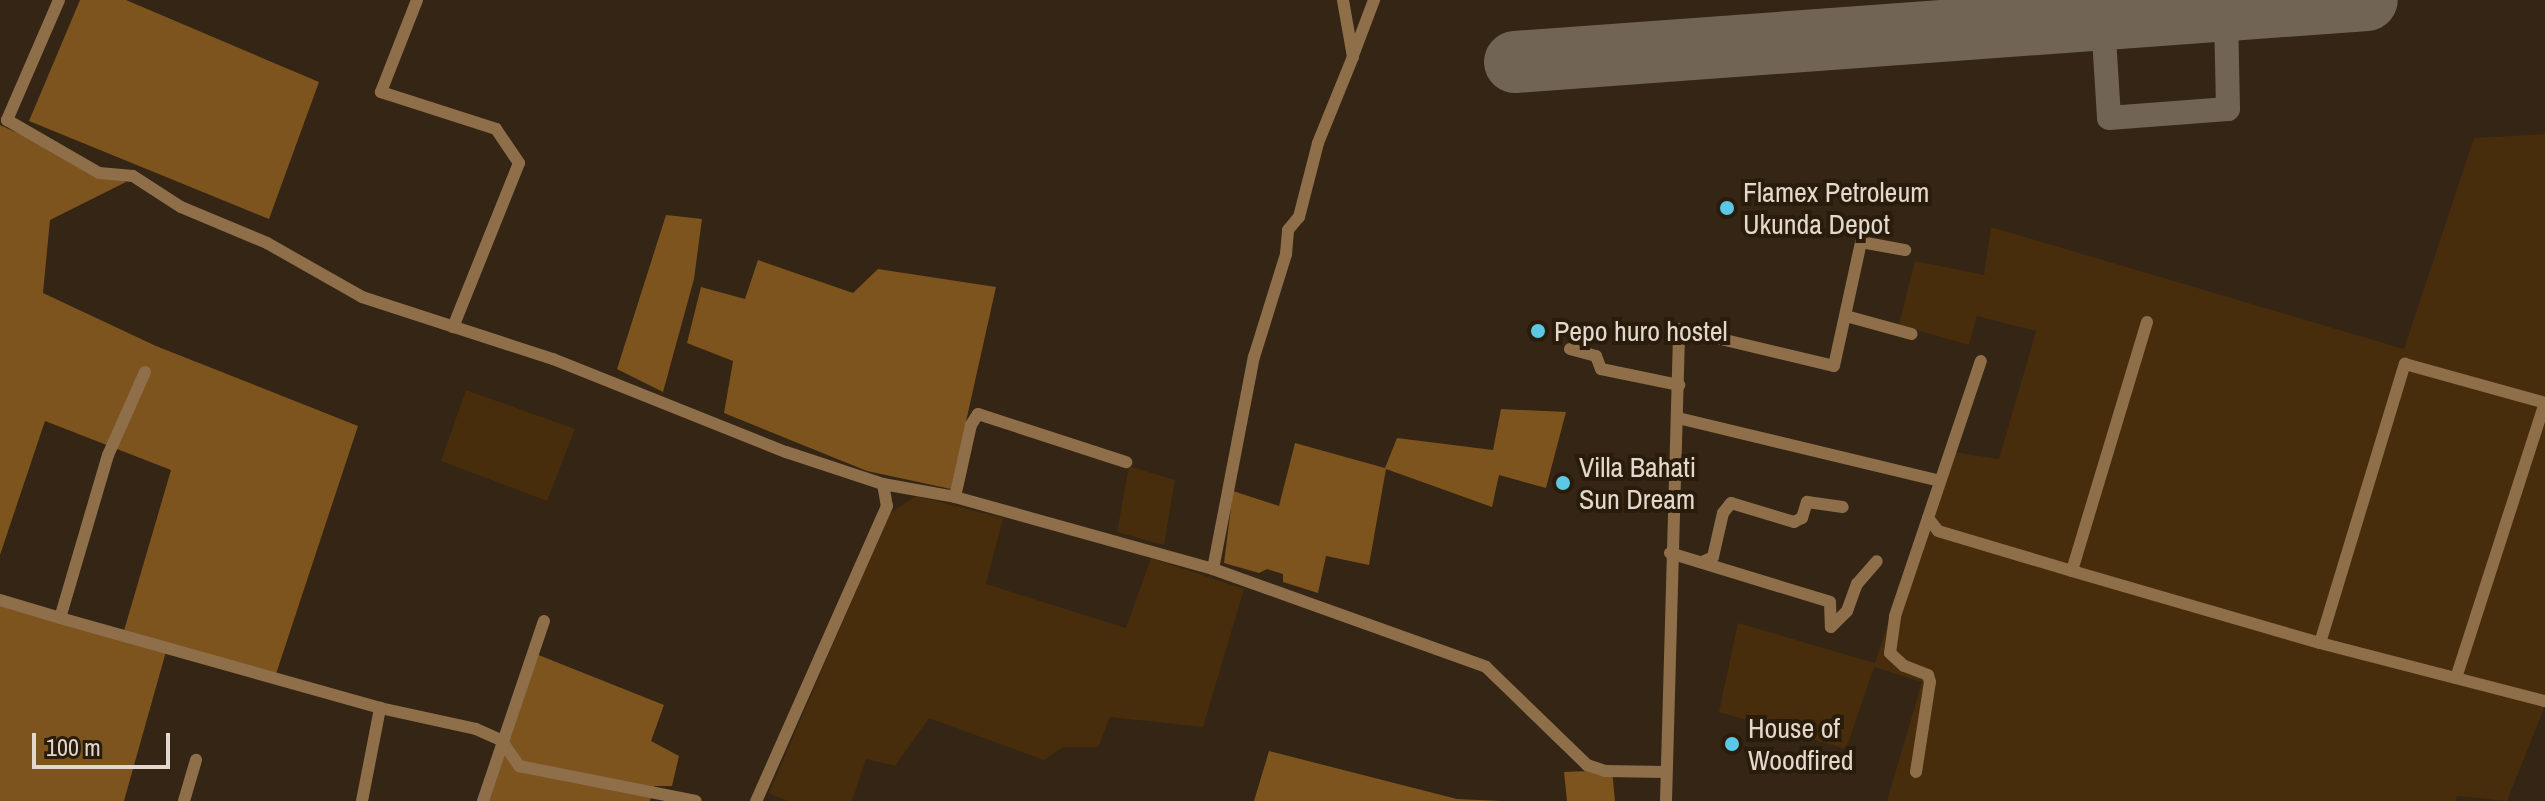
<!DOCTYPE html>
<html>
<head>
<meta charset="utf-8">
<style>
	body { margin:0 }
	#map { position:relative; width:2545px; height:801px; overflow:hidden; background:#342514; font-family:"Archivo Narrow",sans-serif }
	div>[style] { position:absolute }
	.green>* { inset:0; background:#472d0b }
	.forest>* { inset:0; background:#7d531e }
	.taxiway>* { height:24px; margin:-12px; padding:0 12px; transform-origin:12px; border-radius:12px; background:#716454 }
	.runway>* { height:62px; margin:-31px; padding:0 31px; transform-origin:31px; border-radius:31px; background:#716454 }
	.minor>* { height:12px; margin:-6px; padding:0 6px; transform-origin:6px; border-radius:6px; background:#8f6e4a }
	.dots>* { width:22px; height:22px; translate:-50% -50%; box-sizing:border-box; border:4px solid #2a1c0a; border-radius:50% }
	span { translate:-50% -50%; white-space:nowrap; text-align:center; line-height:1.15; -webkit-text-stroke:8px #2a1c0a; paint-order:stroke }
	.poi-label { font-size:28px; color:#e2d8cd }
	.left { translate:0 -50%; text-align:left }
	.scale { position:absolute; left:32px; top:733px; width:138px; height:36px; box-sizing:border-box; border:4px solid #e2d8cd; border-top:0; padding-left:10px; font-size:24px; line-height:28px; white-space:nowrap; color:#e2d8cd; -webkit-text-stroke:6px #2a1c0a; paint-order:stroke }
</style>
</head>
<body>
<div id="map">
	<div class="green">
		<div style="clip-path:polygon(2545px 134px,2545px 706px,2507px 801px,2457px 796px,2456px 801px,1887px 801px,1922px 682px,1874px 667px,1846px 749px,1719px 712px,1738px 623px,1875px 663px,1918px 534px,1954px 452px,1999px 459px,2036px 331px,1977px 316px,1969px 345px,1899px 325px,1915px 261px,1984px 275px,1991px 227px,2404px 349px,2474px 138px)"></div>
		<div style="clip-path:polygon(466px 390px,575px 429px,547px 501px,441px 461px)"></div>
		<div style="clip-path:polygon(1129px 466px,1175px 480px,1164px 545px,1117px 532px)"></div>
		<div style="clip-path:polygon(916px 496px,1003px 518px,986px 584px,1126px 628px,1151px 558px,1244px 589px,1203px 727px,1110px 717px,1098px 747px,1063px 747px,1044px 760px,929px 718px,895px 766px,866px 759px,852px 801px,787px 801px,769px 793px,889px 514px)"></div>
	</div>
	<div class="forest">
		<div style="clip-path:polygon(80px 0,126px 0,319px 82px,269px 219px,29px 121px)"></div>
		<div style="clip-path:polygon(0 125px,126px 182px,50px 220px,43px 293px,156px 346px,358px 426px,274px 680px,167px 648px,124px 801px,0 801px,0 599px,123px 634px,171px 470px,45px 421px,0 555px)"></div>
		<div style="clip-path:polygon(666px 215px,702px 219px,694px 279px,663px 392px,617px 369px)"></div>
		<div style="clip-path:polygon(758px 260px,853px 293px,878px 269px,996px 287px,951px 489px,867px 471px,724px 413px,733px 361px,687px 343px,701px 287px,745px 299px)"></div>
		<div style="clip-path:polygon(1501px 409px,1566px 412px,1546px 488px,1499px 475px,1492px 507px,1386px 469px,1369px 565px,1326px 556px,1318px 593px,1283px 582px,1283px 574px,1267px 569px,1259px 573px,1224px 563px,1233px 491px,1279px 506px,1295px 443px,1385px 468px,1397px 438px,1493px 450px)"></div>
		<div style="clip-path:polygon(536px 654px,664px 705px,651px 741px,679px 756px,672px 786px,654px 786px,650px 801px,488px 801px)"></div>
		<div style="clip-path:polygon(1269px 751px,1457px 799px,1501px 801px,1254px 801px)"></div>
		<div style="clip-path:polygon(1612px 770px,1615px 801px,1567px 801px,1564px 772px)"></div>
	</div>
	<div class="taxiway">
		<div style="left:2103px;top:22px;width:96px;rotate:86.4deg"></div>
		<div style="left:2109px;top:118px;width:119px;rotate:-4.3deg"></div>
		<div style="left:2228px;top:109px;width:97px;rotate:-91.2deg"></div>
	</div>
	<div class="runway">
		<div style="left:1515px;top:62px;width:854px;rotate:-4.16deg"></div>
	</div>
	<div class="minor">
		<div style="left:59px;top:0;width:131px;rotate:113.4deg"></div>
		<div style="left:7px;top:120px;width:106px;rotate:29.9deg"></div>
		<div style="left:99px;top:173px;width:34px;rotate:5deg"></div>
		<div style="left:133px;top:176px;width:57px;rotate:32.9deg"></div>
		<div style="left:181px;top:207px;width:93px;rotate:22.7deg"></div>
		<div style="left:267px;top:243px;width:109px;rotate:29.6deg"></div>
		<div style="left:362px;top:297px;width:201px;rotate:18deg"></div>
		<div style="left:553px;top:359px;width:251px;rotate:21.8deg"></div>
		<div style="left:786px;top:452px;width:102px;rotate:18.3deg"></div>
		<div style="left:883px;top:484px;width:22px;rotate:80deg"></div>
		<div style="left:887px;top:506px;width:323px;rotate:113.9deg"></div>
		<div style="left:417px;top:0;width:99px;rotate:111.4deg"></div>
		<div style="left:381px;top:92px;width:121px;rotate:17.8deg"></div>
		<div style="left:496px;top:129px;width:41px;rotate:55.9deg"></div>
		<div style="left:519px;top:163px;width:177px;rotate:111.9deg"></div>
		<div style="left:1354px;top:53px;width:57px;rotate:-69.3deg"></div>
		<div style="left:1846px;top:316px;width:68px;rotate:15.3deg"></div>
		<div style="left:2147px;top:322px;width:260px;rotate:106.8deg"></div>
		<div style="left:2072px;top:571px;width:258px;rotate:16.2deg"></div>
		<div style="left:2320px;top:643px;width:232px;rotate:14.5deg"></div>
		<div style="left:1570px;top:349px;width:27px;rotate:15deg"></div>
		<div style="left:1596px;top:356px;width:14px;rotate:69deg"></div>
		<div style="left:1601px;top:369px;width:80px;rotate:11.6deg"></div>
		<div style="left:145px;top:372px;width:91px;rotate:114deg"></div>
		<div style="left:108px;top:455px;width:170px;rotate:106.4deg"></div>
		<div style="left:60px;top:618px;width:332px;rotate:15.7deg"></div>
		<div style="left:380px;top:708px;width:98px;rotate:12.3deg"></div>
		<div style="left:476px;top:729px;width:27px;rotate:24deg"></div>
		<div style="left:501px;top:740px;width:32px;rotate:55deg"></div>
		<div style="left:519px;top:766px;width:180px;rotate:11.2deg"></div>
		<div style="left:1678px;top:418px;width:266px;rotate:13.5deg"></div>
		<div style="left:883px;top:484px;width:73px;rotate:10.2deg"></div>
		<div style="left:955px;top:497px;width:268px;rotate:15.6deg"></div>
		<div style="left:1213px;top:569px;width:290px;rotate:19.7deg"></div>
		<div style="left:1486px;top:667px;width:141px;rotate:44.1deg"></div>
		<div style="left:1587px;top:765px;width:19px;rotate:18deg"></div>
		<div style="left:1605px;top:771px;width:60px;rotate:1deg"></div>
		<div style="left:955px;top:497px;width:74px;rotate:-77.5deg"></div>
		<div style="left:971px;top:425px;width:13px;rotate:-58deg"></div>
		<div style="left:978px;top:414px;width:156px;rotate:18deg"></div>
		<div style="left:1928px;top:518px;width:16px;rotate:52deg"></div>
		<div style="left:1938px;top:531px;width:140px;rotate:16.6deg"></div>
		<div style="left:1670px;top:553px;width:167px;rotate:17deg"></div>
		<div style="left:1830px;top:602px;width:25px;rotate:88deg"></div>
		<div style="left:1831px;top:627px;width:23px;rotate:-45deg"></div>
		<div style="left:1847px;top:611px;width:29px;rotate:-70deg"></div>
		<div style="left:1857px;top:584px;width:30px;rotate:-49deg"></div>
		<div style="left:1702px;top:562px;width:12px;rotate:-24deg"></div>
		<div style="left:1713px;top:557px;width:45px;rotate:-77.2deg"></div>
		<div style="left:1723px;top:513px;width:13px;rotate:-51deg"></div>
		<div style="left:1731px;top:503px;width:66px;rotate:16.8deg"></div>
		<div style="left:1794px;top:522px;width:9px;rotate:-27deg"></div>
		<div style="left:1802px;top:518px;width:17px;rotate:-73deg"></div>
		<div style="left:1807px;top:502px;width:36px;rotate:8deg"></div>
		<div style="left:1213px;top:569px;width:216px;rotate:-79.1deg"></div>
		<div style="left:1254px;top:357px;width:108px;rotate:-72.7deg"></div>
		<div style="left:1286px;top:254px;width:24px;rotate:-85deg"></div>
		<div style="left:1288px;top:230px;width:17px;rotate:-50deg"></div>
		<div style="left:1299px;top:217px;width:76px;rotate:-75.6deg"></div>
		<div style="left:1318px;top:143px;width:93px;rotate:-67.9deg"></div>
		<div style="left:1353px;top:57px;width:58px;rotate:-100deg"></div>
		<div style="left:0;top:600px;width:63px;rotate:16.7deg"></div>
		<div style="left:2320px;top:643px;width:292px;rotate:-73.1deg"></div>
		<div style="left:2405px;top:364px;width:142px;rotate:15.5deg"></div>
		<div style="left:2456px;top:678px;width:289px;rotate:-72.1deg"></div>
		<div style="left:1916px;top:772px;width:91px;rotate:-81.2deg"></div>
		<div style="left:1930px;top:682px;width:7px;rotate:-106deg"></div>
		<div style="left:1928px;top:675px;width:26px;rotate:-159deg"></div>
		<div style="left:1904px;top:666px;width:19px;rotate:-137deg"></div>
		<div style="left:1890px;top:653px;width:37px;rotate:-82deg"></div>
		<div style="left:1895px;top:616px;width:269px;rotate:-71.4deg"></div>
		<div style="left:184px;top:801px;width:43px;rotate:-73.7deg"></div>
		<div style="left:362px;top:801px;width:95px;rotate:-79deg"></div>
		<div style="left:483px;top:801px;width:190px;rotate:-71.3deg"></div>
		<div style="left:1666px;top:801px;width:472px;rotate:-88.4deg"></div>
		<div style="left:1679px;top:329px;width:159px;rotate:13.4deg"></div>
		<div style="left:1834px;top:366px;width:127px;rotate:-77.7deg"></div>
		<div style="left:1861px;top:242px;width:45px;rotate:10.3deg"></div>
	</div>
	<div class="dots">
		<div style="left:1727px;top:208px;background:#5bc8e6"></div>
		<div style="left:1538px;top:331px;background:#5bc8e6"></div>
		<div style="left:1563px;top:483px;background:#5bc8e6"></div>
		<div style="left:1732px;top:744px;background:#5bc8e6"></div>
	</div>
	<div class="poi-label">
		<span class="left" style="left:1743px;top:208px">Flamex Petroleum<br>Ukunda Depot</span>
		<span class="left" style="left:1554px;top:331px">Pepo huro hostel</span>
		<span class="left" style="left:1579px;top:483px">Villa Bahati<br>Sun Dream</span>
		<span class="left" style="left:1748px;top:744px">House of<br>Woodfired</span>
	</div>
	<div class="scale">100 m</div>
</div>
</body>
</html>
